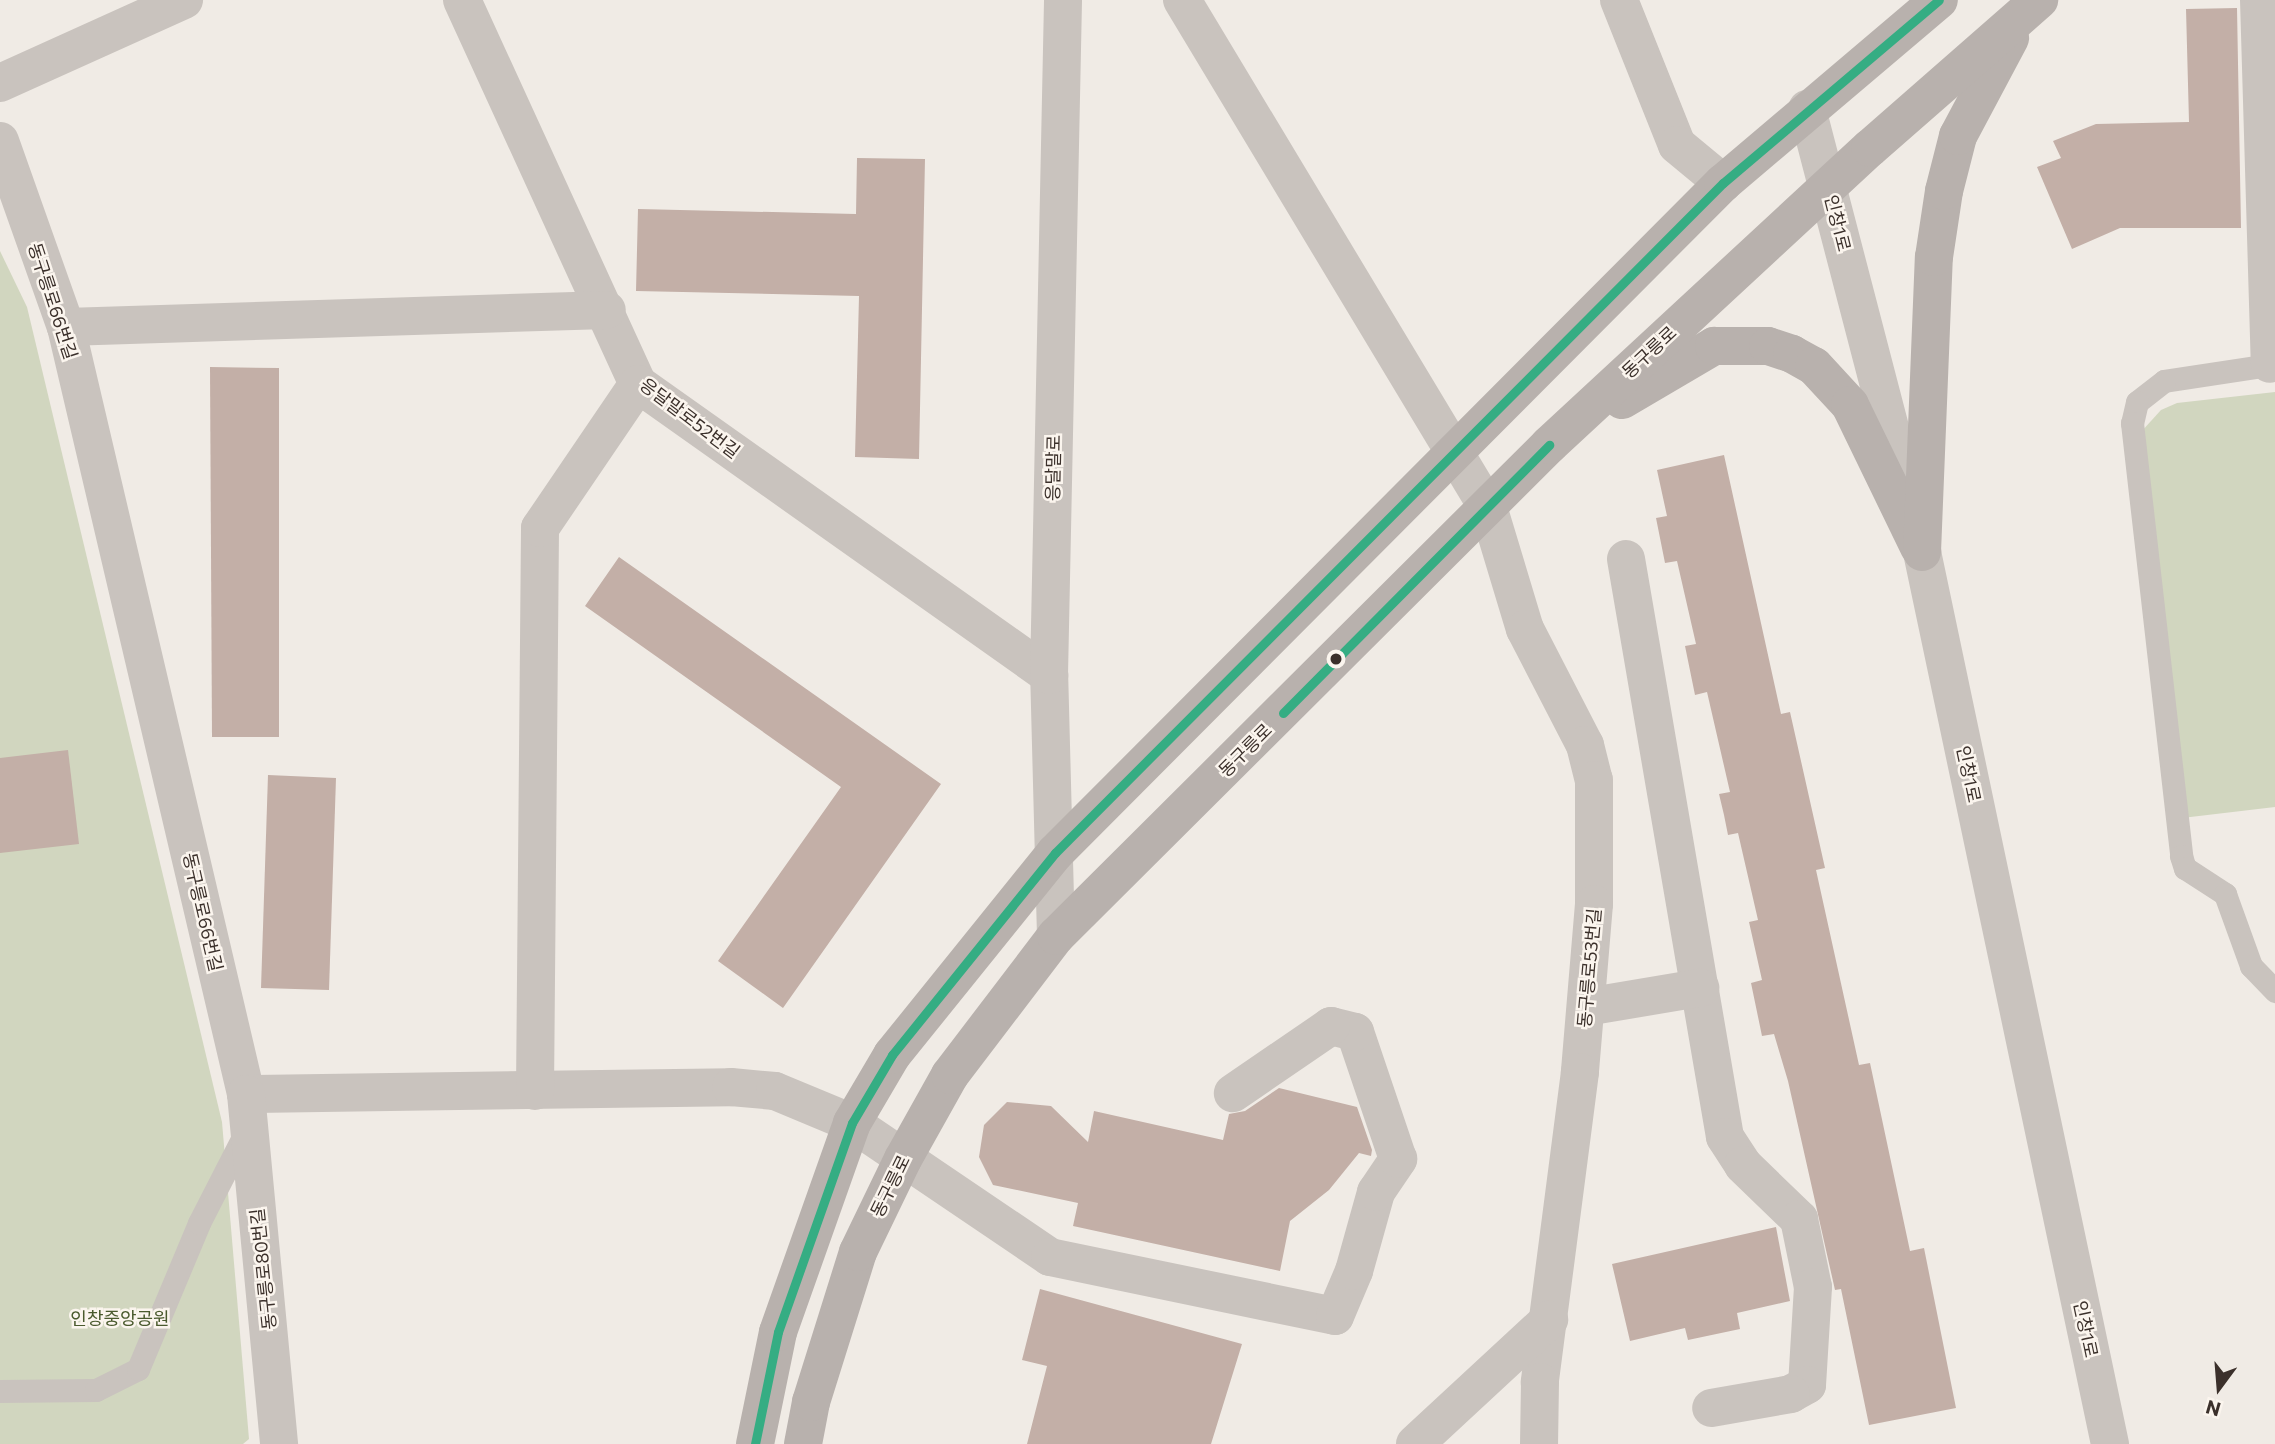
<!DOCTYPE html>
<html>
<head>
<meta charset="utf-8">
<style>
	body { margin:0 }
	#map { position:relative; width:2275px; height:1444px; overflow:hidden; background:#f0ebe5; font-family:Commissioner,"Noto Sans KR",sans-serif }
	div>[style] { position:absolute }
	.green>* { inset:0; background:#d1d6bf }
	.building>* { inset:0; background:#c3afa7 }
	.service>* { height:23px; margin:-11.5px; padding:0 11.5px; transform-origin:11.5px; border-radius:11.5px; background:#c9c3be }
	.minor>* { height:38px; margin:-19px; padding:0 19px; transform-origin:19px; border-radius:19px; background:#c9c3be }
	.tertiary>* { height:38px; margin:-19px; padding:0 19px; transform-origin:19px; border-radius:19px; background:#c9c3be }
	.primary>* { height:38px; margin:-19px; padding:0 19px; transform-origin:19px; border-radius:19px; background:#b8b1ad }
	.bus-1>* { height:9px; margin:-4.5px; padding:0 4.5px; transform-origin:4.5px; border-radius:4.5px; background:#35ad83 }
	.dots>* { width:19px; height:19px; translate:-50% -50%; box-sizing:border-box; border:4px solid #fbf5ee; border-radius:50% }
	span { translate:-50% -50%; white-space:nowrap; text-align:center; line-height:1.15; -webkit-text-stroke:5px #fbf5ee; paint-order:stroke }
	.street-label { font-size:18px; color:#3b302b }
	.park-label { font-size:18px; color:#4a5a2e }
	.north { position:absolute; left:2184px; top:1353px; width:70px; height:70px; -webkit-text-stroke:5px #fbf5ee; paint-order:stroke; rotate:196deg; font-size:19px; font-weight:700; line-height:28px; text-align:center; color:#3b302b }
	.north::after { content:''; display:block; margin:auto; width:24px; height:32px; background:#3b302b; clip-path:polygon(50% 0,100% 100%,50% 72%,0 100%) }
</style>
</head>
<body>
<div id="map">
	<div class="green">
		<div style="clip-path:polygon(0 251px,27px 307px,222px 1122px,249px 1439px,243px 1444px,0 1444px)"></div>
		<div style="clip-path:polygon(2275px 392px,2275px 807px,2182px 818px,2141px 432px,2161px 410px,2177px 403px)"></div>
	</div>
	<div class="building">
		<div style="clip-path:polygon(2237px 8px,2241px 228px,2120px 228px,2072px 249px,2037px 167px,2061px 158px,2053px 141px,2096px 124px,2189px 122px,2186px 9px)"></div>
		<div style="clip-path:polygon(857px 158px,925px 159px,919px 459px,855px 457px,859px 296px,636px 291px,638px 209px,856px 214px)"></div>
		<div style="clip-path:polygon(210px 367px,279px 368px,279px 737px,212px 737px)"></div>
		<div style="clip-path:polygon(1724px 455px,1781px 714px,1790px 712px,1825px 868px,1816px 870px,1859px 1065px,1870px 1063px,1910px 1251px,1924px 1248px,1956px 1408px,1869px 1425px,1841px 1289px,1835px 1290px,1788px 1081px,1774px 1034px,1762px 1036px,1751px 983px,1762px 980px,1749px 922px,1758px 920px,1738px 833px,1728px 835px,1724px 815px,1719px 794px,1730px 792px,1707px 692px,1695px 695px,1685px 646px,1696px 644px,1677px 561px,1665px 563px,1656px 518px,1667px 516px,1657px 470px)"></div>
		<div style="clip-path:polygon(619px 557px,941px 784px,783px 1008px,718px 961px,841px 787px,585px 606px)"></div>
		<div style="clip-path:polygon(68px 750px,79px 844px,0 853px,0 758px)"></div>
		<div style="clip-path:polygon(268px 775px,336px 778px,329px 990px,261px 988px)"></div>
		<div style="clip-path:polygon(1279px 1088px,1357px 1107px,1372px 1150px,1371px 1156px,1359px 1153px,1329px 1190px,1290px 1221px,1280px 1271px,1073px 1226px,1078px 1203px,993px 1185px,979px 1157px,984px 1125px,1007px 1102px,1051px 1106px,1088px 1142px,1094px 1111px,1223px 1140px,1229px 1114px,1245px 1111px)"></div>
		<div style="clip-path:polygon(1776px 1227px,1790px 1301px,1737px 1313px,1740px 1329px,1688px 1340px,1685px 1328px,1630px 1341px,1612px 1264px)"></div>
		<div style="clip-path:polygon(1040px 1289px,1242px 1344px,1211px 1444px,1027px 1444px,1047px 1366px,1022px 1360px)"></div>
	</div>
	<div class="service">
		<div style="left:2275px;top:364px;width:112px;rotate:171.3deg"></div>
		<div style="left:2164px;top:381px;width:34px;rotate:142deg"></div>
		<div style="left:2137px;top:402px;width:22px;rotate:103deg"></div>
		<div style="left:2132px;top:423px;width:436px;rotate:83.5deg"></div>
		<div style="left:2181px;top:856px;width:13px;rotate:72deg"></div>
		<div style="left:2185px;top:868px;width:48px;rotate:33deg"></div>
		<div style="left:2225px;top:894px;width:77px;rotate:70.1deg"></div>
		<div style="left:2251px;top:966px;width:35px;rotate:46deg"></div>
		<div style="left:0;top:1391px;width:96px;rotate:-0.6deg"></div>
		<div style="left:96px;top:1390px;width:47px;rotate:-26.6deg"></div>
		<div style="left:138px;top:1369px;width:158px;rotate:-67.3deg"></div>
		<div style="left:199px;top:1223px;width:103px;rotate:-62.9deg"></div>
	</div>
	<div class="minor">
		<div style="left:462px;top:0;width:422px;rotate:65.4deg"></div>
		<div style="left:638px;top:384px;width:504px;rotate:35.3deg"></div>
		<div style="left:1182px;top:0;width:595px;rotate:58.95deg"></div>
		<div style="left:1489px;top:510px;width:124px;rotate:73.2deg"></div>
		<div style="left:1525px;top:629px;width:131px;rotate:62.7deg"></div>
		<div style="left:1585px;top:745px;width:36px;rotate:76deg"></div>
		<div style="left:1594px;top:780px;width:124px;rotate:90deg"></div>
		<div style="left:1594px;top:904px;width:169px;rotate:94.8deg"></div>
		<div style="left:1580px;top:1072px;width:313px;rotate:97.4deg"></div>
		<div style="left:1540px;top:1382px;width:62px;rotate:90.9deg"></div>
		<div style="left:1619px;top:0;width:156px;rotate:68.2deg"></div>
		<div style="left:1677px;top:145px;width:60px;rotate:39.6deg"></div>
		<div style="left:2259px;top:0;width:364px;rotate:88.3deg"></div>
		<div style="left:0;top:83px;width:202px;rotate:-24.3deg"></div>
		<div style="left:0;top:141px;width:197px;rotate:70.5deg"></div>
		<div style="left:66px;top:327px;width:788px;rotate:76.79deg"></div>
		<div style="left:246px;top:1094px;width:485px;rotate:-0.8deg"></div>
		<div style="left:731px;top:1087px;width:44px;rotate:5.2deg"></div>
		<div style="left:775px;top:1091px;width:83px;rotate:22.6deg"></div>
		<div style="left:852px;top:1123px;width:239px;rotate:34.1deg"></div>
		<div style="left:1050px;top:1257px;width:291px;rotate:11.7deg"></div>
		<div style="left:1335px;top:1316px;width:49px;rotate:-67.1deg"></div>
		<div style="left:1354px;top:1271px;width:82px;rotate:-74.4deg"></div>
		<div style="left:1376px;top:1192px;width:40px;rotate:-56deg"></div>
		<div style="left:1398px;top:1159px;width:134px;rotate:-108.7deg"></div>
		<div style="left:1355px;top:1032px;width:25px;rotate:-166deg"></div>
		<div style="left:1331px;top:1026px;width:119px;rotate:145.6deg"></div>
		<div style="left:66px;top:327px;width:541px;rotate:-1.8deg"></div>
		<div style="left:1626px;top:559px;width:586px;rotate:80.28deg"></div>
		<div style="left:1725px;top:1137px;width:33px;rotate:57deg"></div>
		<div style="left:1743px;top:1165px;width:78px;rotate:44deg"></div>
		<div style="left:1799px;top:1219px;width:69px;rotate:78.4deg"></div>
		<div style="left:1813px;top:1287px;width:98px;rotate:93.5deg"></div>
		<div style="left:1807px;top:1385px;width:18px;rotate:151deg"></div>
		<div style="left:1791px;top:1394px;width:81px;rotate:170.1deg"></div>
		<div style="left:1586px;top:1007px;width:116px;rotate:-9.5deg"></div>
		<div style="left:535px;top:1091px;width:563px;rotate:-89.49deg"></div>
		<div style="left:540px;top:528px;width:174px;rotate:-55.8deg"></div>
		<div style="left:246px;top:1094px;width:352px;rotate:84.6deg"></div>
		<div style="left:1415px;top:1444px;width:183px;rotate:-42.8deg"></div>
	</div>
	<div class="tertiary">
		<div style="left:1807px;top:109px;width:458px;rotate:75.4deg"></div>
		<div style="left:1922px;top:552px;width:912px;rotate:78.1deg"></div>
		<div style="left:1056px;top:936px;width:261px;rotate:-91.5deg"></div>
		<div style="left:1049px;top:675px;width:675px;rotate:-88.81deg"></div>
	</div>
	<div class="primary">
		<div style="left:1622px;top:400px;width:107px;rotate:-30.4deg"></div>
		<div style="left:1714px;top:346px;width:54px"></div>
		<div style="left:1768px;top:346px;width:25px;rotate:18deg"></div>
		<div style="left:1792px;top:354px;width:25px;rotate:29deg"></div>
		<div style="left:1814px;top:366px;width:53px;rotate:47.3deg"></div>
		<div style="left:1850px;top:405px;width:158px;rotate:64.1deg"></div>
		<div style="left:1922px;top:552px;width:295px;rotate:-87.7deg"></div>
		<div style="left:1934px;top:257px;width:67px;rotate:-81.4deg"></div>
		<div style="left:1944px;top:191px;width:57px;rotate:-75.7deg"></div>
		<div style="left:1958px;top:136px;width:111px;rotate:-62deg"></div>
		<div style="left:755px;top:1444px;width:114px;rotate:-78.4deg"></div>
		<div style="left:778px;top:1332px;width:222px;rotate:-70.5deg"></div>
		<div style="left:852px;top:1123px;width:79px;rotate:-59.5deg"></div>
		<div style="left:892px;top:1055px;width:260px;rotate:-51.1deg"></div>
		<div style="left:1055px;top:853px;width:946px;rotate:-45.09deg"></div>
		<div style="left:1723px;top:183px;width:283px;rotate:-40.3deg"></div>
		<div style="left:803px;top:1444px;width:43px;rotate:-79.2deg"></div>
		<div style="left:811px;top:1402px;width:157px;rotate:-72.6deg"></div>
		<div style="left:858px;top:1252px;width:103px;rotate:-64.2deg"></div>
		<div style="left:903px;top:1159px;width:96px;rotate:-60.8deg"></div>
		<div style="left:950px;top:1075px;width:175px;rotate:-52.7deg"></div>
		<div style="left:1056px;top:936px;width:696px;rotate:-44.88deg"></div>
		<div style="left:1549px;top:445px;width:437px;rotate:-42.8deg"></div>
		<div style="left:1870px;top:148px;width:225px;rotate:-41.2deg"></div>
	</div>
	<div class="bus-1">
		<div style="left:1283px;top:713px;width:378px;rotate:-45.2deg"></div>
		<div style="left:755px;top:1444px;width:114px;rotate:-78.4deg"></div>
		<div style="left:778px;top:1332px;width:222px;rotate:-70.5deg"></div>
		<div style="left:852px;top:1123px;width:79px;rotate:-59.5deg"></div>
		<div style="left:892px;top:1055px;width:260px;rotate:-51.1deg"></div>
		<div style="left:1055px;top:853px;width:946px;rotate:-45.09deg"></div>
		<div style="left:1723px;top:183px;width:283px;rotate:-40.3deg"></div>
	</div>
	<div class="dots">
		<div style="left:1336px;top:659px;background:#3b302b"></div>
	</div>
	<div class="street-label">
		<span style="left:1838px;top:223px;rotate:76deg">인창1로</span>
		<span style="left:53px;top:301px;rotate:72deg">동구릉로66번길</span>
		<span style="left:1649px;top:352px;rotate:-43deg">동구릉로</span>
		<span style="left:690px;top:418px;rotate:37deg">응달말로52번길</span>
		<span style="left:1053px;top:468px;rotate:-89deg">응달말로</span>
		<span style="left:1245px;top:750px;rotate:-45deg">동구릉로</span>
		<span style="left:1969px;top:774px;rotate:78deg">인창1로</span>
		<span style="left:203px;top:912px;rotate:77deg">동구릉로66번길</span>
		<span style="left:1589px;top:968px;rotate:-85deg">동구릉로53번길</span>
		<span style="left:890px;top:1186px;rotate:-64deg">동구릉로</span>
		<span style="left:263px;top:1269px;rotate:-96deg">동구릉로80번길</span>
		<span style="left:2086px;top:1329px;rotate:78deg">인창1로</span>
	</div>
	<div class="park-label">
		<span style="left:120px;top:1318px">인창중앙공원</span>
	</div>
	<div class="north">N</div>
</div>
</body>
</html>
